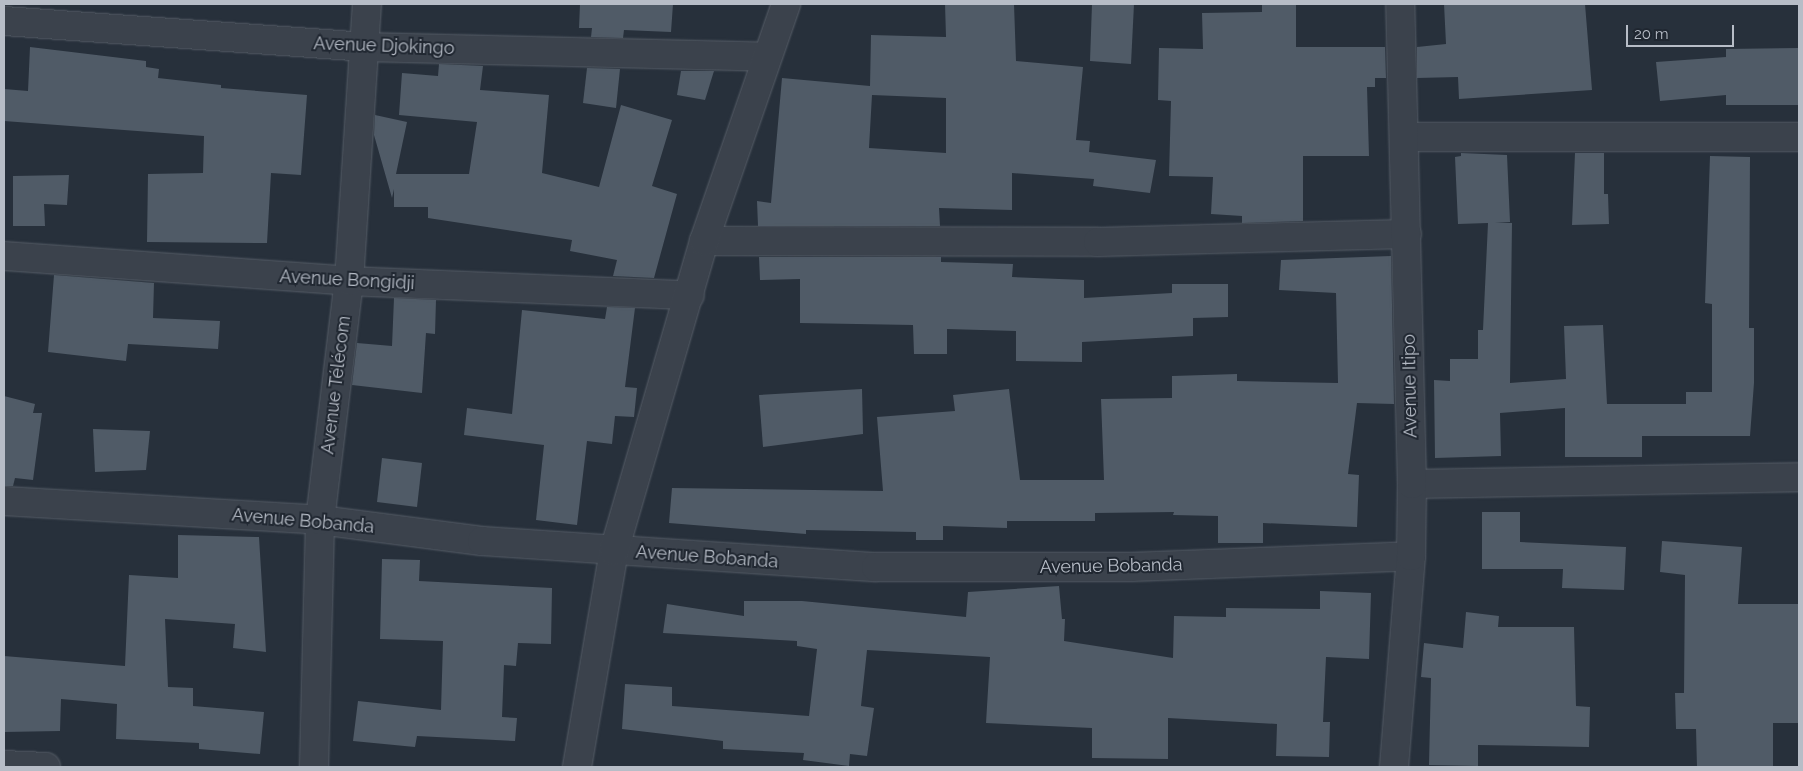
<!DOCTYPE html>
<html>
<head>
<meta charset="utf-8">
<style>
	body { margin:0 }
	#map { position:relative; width:1803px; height:771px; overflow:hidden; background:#27303b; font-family:Raleway,sans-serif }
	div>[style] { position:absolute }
	.building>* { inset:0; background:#505b67 }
	.roads { filter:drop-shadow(0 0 1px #565d67) drop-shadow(0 0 1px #565d67) }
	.street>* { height:28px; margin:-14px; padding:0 14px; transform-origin:14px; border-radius:14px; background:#3b424c }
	span { translate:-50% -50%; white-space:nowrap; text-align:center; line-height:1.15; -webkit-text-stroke:4px #202731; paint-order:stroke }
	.street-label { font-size:18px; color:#b7bdc7 }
	.frame { position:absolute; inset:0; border:5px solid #b7bdc7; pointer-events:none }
	.scale { position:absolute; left:1626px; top:25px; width:108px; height:22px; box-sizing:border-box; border:2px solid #b7bdc7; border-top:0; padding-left:6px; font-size:15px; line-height:18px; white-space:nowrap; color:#b7bdc7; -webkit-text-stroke:4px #202731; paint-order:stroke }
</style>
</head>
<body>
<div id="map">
	<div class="building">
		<div style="clip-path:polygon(580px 4px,673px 4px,671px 32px,624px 30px,623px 38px,591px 37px,592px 28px,579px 28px)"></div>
		<div style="clip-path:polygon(evenodd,945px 4px,1014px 4px,1016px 61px,1083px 67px,1076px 140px,1090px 141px,1089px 152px,1156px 160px,1150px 193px,1093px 186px,1094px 179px,1012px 173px,1012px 210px,939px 208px,940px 226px,758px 226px,757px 201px,771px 203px,782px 78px,870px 86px,871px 35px,946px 37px,945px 4px,872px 95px,946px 98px,946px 153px,869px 148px,872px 95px)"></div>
		<div style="clip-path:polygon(1092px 4px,1134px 4px,1131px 64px,1090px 61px)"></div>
		<div style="clip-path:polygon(1296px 4px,1296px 47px,1385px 47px,1386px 78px,1375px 78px,1375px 87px,1367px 87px,1369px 156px,1303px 156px,1303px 221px,1242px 223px,1242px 216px,1211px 214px,1213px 177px,1169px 176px,1171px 101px,1158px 100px,1159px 48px,1203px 49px,1202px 13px,1262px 12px,1262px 5px)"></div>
		<div style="clip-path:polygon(1444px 4px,1585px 4px,1592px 90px,1459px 99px,1458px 77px,1417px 78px,1417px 47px,1446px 44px)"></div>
		<div style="clip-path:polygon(30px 47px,146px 61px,146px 67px,159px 69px,158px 78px,221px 85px,221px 88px,307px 95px,301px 175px,271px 173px,267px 243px,147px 242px,148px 174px,203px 173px,204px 136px,4px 121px,4px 89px,28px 91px)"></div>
		<div style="clip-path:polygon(1799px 48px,1799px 105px,1726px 105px,1726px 95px,1660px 101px,1656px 62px,1726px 57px,1726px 49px)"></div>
		<div style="clip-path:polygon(439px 64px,483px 66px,480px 90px,549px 95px,542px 173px,599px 187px,621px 105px,672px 120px,652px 186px,677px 194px,654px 278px,613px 276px,617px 260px,570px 251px,572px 240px,428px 218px,428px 207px,394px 207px,394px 189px,392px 198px,374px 135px,375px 115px,407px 122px,396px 174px,469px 174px,477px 122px,399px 115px,402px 73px,438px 76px)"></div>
		<div style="clip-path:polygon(587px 68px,620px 69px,616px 108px,583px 103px)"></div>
		<div style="clip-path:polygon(681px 71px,714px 71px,705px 100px,677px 95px)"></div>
		<div style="clip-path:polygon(1461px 153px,1507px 155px,1510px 222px,1495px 223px,1512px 223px,1510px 383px,1566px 379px,1564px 326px,1603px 325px,1607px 404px,1686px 404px,1686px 392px,1712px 392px,1712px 304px,1705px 303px,1710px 156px,1750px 157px,1749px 328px,1754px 328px,1754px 383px,1750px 436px,1642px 436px,1642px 457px,1565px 457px,1565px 408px,1500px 413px,1501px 456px,1435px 458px,1434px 380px,1450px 381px,1450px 359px,1478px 359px,1478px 330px,1483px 330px,1488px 223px,1458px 224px,1455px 157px,1461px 156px)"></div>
		<div style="clip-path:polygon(1575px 153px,1604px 153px,1604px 194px,1608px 194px,1609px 224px,1572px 225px)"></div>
		<div style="clip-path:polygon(69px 175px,67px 205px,44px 204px,45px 226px,13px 226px,13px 176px)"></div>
		<div style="clip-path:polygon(1391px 256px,1394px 404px,1357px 403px,1348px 474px,1359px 475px,1357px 527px,1263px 523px,1263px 543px,1218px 543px,1218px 516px,1173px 515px,1174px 512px,1095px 513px,1095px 521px,1007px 521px,1007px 528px,943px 526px,943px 540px,916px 540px,916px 532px,806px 530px,806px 534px,669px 523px,672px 488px,883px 491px,877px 417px,955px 411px,953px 395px,1009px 389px,1020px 480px,1104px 480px,1101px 399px,1172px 398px,1172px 376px,1237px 374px,1237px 381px,1338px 383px,1336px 293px,1279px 290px,1281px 260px)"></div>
		<div style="clip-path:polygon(759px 257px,941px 257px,941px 262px,1013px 264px,1012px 277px,1084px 280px,1084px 298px,1172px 293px,1172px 284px,1228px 284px,1228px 317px,1193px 318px,1193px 336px,1082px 342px,1082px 362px,1016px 361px,1016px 331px,947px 329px,947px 354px,914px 354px,913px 325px,800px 323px,800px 279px,760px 280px)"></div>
		<div style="clip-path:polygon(54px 275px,154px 283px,153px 318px,220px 321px,218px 349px,128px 344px,126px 361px,48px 352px)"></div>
		<div style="clip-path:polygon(394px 298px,436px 300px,435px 334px,426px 333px,422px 393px,352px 385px,357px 343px,392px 346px)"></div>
		<div style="clip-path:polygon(607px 307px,635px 308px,625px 387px,637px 388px,634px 417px,615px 416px,612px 444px,587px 441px,577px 525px,536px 520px,544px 445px,464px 435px,467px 408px,512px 414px,522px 310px,605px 319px)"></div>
		<div style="clip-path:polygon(862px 389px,863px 434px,763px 447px,759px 395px)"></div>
		<div style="clip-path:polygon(4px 396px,35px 404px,33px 413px,42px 413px,33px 480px,15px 478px,13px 486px,4px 486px)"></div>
		<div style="clip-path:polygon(93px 429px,150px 431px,146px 470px,95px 472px)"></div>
		<div style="clip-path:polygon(382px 458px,422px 463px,417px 507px,377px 502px)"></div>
		<div style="clip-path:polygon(1482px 512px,1520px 512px,1520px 542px,1626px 547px,1624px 590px,1562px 588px,1563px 569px,1482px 569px)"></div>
		<div style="clip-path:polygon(178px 535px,259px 537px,266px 652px,233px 648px,235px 624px,165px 619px,168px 687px,193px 688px,193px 706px,264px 712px,260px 754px,199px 749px,199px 743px,116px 739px,117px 704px,61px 699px,60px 731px,4px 732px,4px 656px,125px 666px,129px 575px,178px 578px)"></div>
		<div style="clip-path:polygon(1662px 541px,1742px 547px,1738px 604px,1799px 604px,1799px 723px,1773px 723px,1773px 767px,1697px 767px,1696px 729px,1676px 729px,1675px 693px,1684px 693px,1685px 575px,1660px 572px)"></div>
		<div style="clip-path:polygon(382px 559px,420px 560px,419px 581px,552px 588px,551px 644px,518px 643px,516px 666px,504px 665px,502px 717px,517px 718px,515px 741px,417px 736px,415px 747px,353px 741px,358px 701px,441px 710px,443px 641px,380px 639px)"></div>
		<div style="clip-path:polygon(1059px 586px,1062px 619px,1065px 619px,1064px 641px,1173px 658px,1174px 616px,1226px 617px,1226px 608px,1320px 609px,1320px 591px,1371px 593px,1369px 659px,1326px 657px,1323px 722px,1330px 722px,1329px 757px,1276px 756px,1277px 724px,1168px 718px,1168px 759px,1092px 758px,1092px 728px,986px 723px,990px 657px,867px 650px,861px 706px,874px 708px,867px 756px,850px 754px,849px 766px,803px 760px,804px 753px,723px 749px,723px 741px,622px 729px,625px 684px,672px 687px,672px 706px,809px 716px,817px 649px,797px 646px,797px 641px,663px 633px,667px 604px,744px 616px,744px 601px,802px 601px,966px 617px,968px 592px)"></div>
		<div style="clip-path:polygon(1466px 612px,1499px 616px,1498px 627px,1574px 627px,1576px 706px,1590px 707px,1589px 747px,1478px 745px,1478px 766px,1429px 765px,1431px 678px,1421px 677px,1424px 643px,1463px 648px)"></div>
	</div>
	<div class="roads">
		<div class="street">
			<div style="left:4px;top:21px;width:364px;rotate:4.1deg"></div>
			<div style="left:367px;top:47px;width:399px;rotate:1.4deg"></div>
			<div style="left:1406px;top:137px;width:393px"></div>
			<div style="left:704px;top:241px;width:394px;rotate:0.1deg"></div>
			<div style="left:1098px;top:242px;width:309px;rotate:-1.5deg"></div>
			<div style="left:4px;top:256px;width:346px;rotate:4.1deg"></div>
			<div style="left:349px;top:281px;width:341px;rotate:2.4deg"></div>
			<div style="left:1412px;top:484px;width:387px;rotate:-1deg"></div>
			<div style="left:4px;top:501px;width:317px;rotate:3.4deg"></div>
			<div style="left:320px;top:520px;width:163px;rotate:7.4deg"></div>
			<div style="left:482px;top:541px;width:395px;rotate:3.8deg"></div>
			<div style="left:876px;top:567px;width:255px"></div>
			<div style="left:1131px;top:567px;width:280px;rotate:-2.2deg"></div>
			<div style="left:4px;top:765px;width:42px;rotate:2.7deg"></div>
			<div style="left:314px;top:767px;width:247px;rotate:-88.6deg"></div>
			<div style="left:320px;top:520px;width:241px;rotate:-83.1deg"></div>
			<div style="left:349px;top:281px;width:278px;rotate:-86.3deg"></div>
			<div style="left:577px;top:767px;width:219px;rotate:-80.3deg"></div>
			<div style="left:614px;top:551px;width:323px;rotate:-73.8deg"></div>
			<div style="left:704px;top:241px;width:251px;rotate:-70.9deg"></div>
			<div style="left:1394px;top:767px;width:212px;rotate:-85.4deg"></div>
			<div style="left:1411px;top:556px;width:72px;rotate:-89.2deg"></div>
			<div style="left:1412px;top:484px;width:480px;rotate:-91.4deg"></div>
		</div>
	</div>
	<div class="street-label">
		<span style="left:384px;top:46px;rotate:2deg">Avenue Djokingo</span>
		<span style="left:347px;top:280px;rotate:3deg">Avenue Bongidji</span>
		<span style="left:336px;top:385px;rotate:-83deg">Avenue Télécom</span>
		<span style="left:1410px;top:386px;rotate:-91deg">Avenue Itipo</span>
		<span style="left:303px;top:521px;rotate:5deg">Avenue Bobanda</span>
		<span style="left:707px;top:557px;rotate:4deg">Avenue Bobanda</span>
		<span style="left:1111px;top:566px;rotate:-1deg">Avenue Bobanda</span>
	</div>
	<div class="frame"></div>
	<div class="scale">20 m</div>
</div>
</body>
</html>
